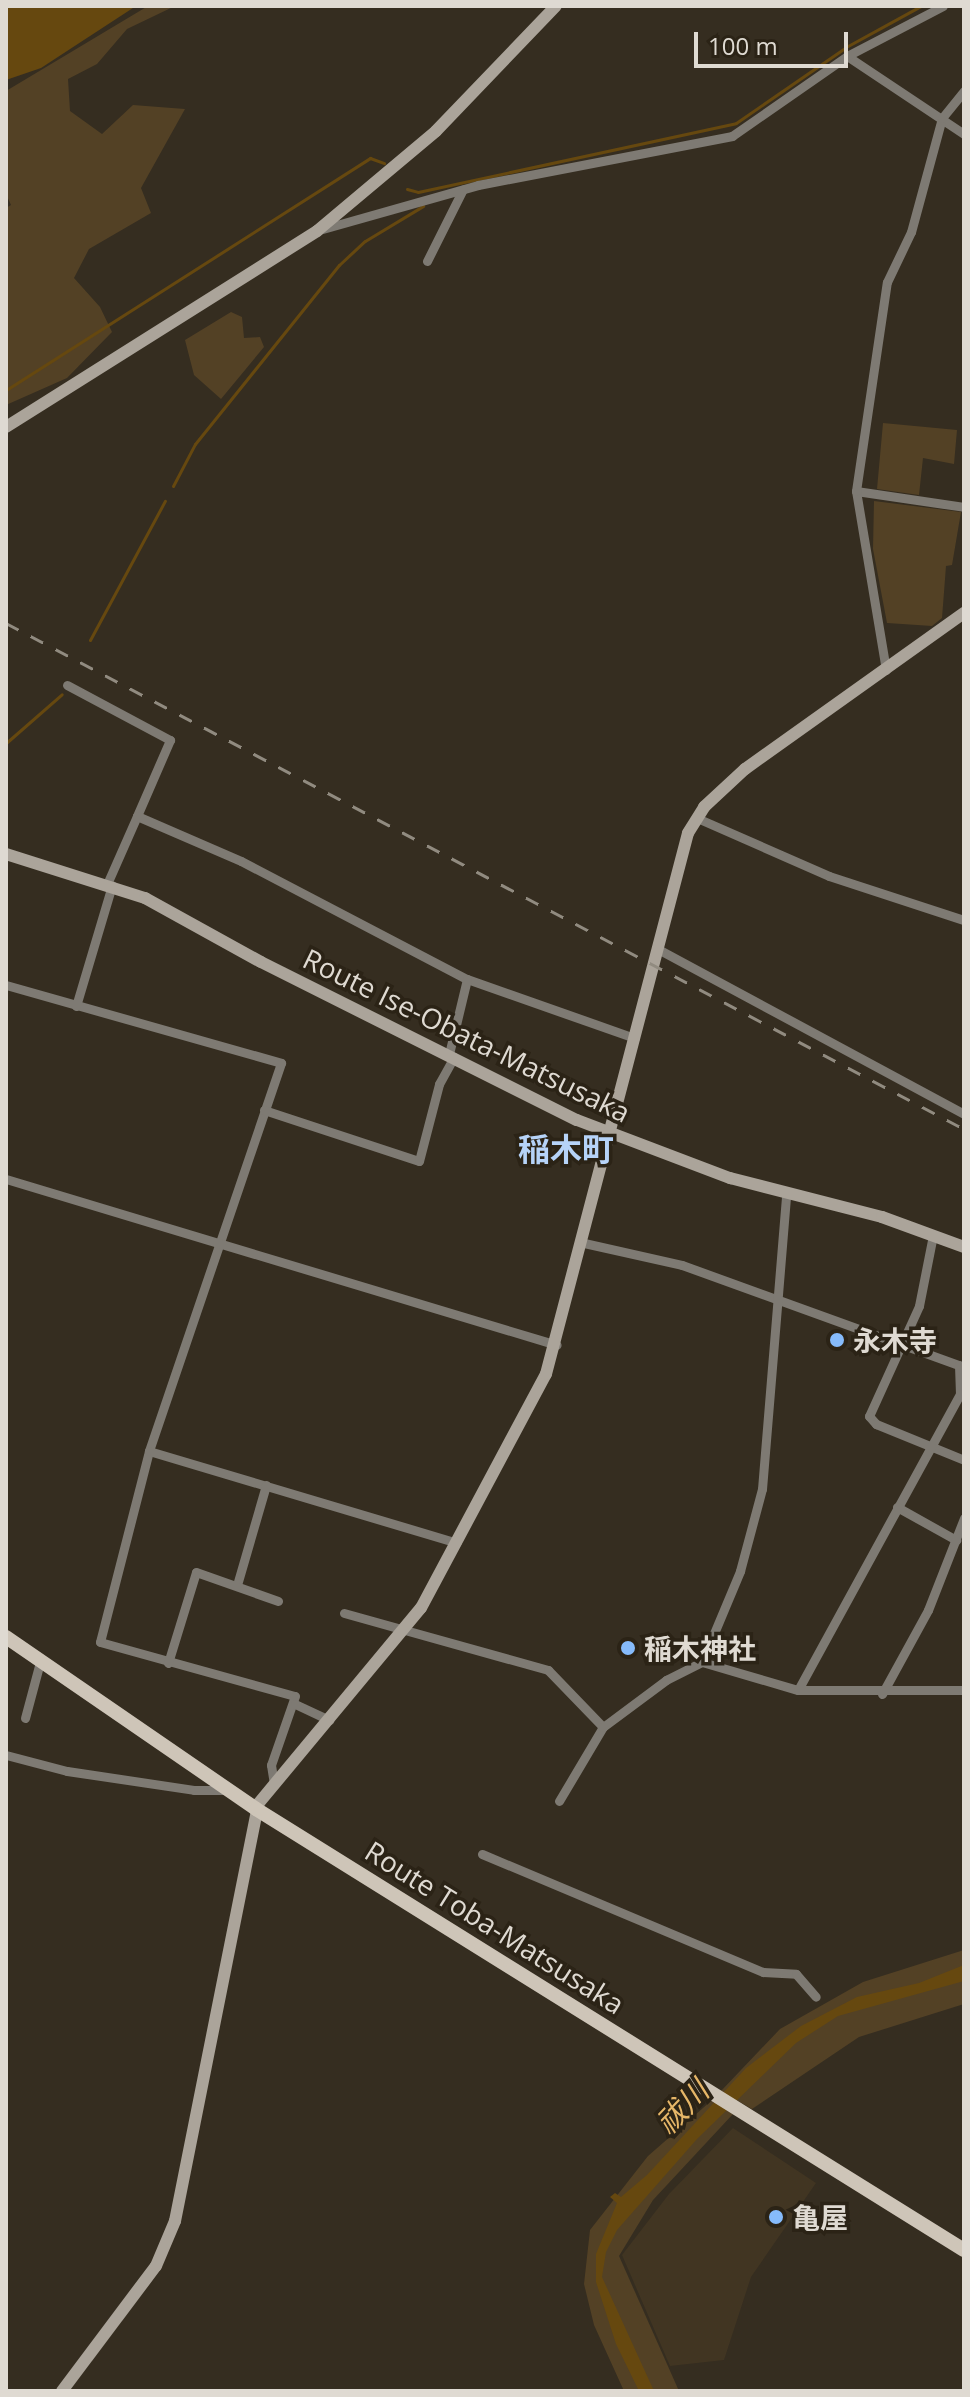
<!DOCTYPE html>
<html>
<head>
<meta charset="utf-8">
<style>
	body { margin:0 }
	#map { position:relative; width:970px; height:2397px; overflow:hidden; background:#352d20; font-family:"Open Sans","Noto Sans JP",sans-serif }
	div>[style] { position:absolute }
	.built>* { inset:0; background:#413522 }
	.green>* { inset:0; background:#534125 }
	.water>* { inset:0; background:#66480f }
	.stream>* { height:3px; margin:-1.5px; padding:0 1.5px; transform-origin:1.5px; border-radius:1.5px; background:#66480f }
	.street>* { height:9px; margin:-4.5px; padding:0 4.5px; transform-origin:4.5px; border-radius:4.5px; background:#7e7a73 }
	.secondary>* { height:12px; margin:-6px; padding:0 6px; transform-origin:6px; border-radius:6px; background:#aba49a }
	.primary>* { height:14px; margin:-7px; padding:0 7px; transform-origin:7px; border-radius:7px; background:#cec5b8 }
	.rail>* { height:3px; margin-top:-1.5px; transform-origin:0; background:repeating-linear-gradient(90deg,#918b80 0 14px,transparent 0 28px) }
	.dots>* { width:22px; height:22px; translate:-50% -50%; box-sizing:border-box; border:4px solid #2b2316; border-radius:50% }
	span { translate:-50% -50%; white-space:nowrap; text-align:center; line-height:1.15; -webkit-text-stroke:7px #2b2316; paint-order:stroke }
	.street-label { font-size:28px; color:#dfdad2 }
	.poi-label { font-size:28px; color:#dfdad2; font-weight:700 }
	.left { translate:0 -50%; text-align:left }
	.water-label { font-size:30px; color:#e6b668; font-style:italic }
	.quarter-label { font-size:32px; color:#b6d3f8; font-weight:700 }
	.frame { position:absolute; inset:0; border:8px solid #dfdad2; pointer-events:none }
	.scale { position:absolute; left:694px; top:32px; width:154px; height:36px; box-sizing:border-box; border:4px solid #dfdad2; border-top:0; padding-left:10px; font-size:24px; line-height:28px; white-space:nowrap; color:#dfdad2; -webkit-text-stroke:6px #2b2316; paint-order:stroke }
</style>
</head>
<body>
<div id="map">
	<div class="built">
		<div style="clip-path:polygon(733px 2128px,816px 2183px,751px 2277px,724px 2360px,670px 2366px,622px 2255px,669px 2194px)"></div>
	</div>
	<div class="green">
		<div style="clip-path:polygon(148px 6px,175px 6px,127px 29px,97px 64px,68px 79px,70px 111px,102px 134px,133px 105px,185px 109px,141px 188px,151px 213px,89px 249px,74px 278px,100px 307px,112px 332px,67px 378px,6px 405px,6px 208px,11px 205px,6px 194px,6px 91px)"></div>
		<div style="clip-path:polygon(231px 312px,242px 317px,244px 338px,260px 337px,264px 347px,221px 399px,194px 375px,185px 340px)"></div>
		<div style="clip-path:polygon(883px 423px,957px 430px,954px 464px,923px 458px,919px 495px,877px 489px)"></div>
		<div style="clip-path:polygon(874px 501px,961px 512px,952px 565px,946px 566px,942px 618px,932px 626px,887px 623px,873px 549px)"></div>
		<div style="clip-path:polygon(964px 1950px,964px 2004px,859px 2037px,752px 2109px,721px 2091px,780px 2029px,863px 1982px)"></div>
		<div style="clip-path:polygon(711px 2101px,733px 2114px,653px 2200px,619px 2256px,679px 2391px,624px 2391px,594px 2325px,584px 2284px,590px 2230px,648px 2156px)"></div>
	</div>
	<div class="water">
		<div style="clip-path:polygon(6px 6px,136px 6px,41px 68px,6px 80px)"></div>
		<div style="clip-path:polygon(964px 1965px,964px 1981px,838px 2016px,796px 2043px,697px 2139px,617px 2230px,606px 2252px,602px 2277px,654px 2391px,639px 2391px,616px 2344px,596px 2282px,596px 2254px,617px 2203px,610px 2197px,615px 2193px,621px 2197px,647px 2175px,746px 2068px,801px 2026px,857px 1997px,919px 1983px)"></div>
	</div>
	<div class="stream">
		<div style="left:407px;top:189px;width:11px;rotate:15deg"></div>
		<div style="left:418px;top:192px;width:325px;rotate:-12.2deg"></div>
		<div style="left:736px;top:123px;width:134px;rotate:-34.6deg"></div>
		<div style="left:846px;top:47px;width:85px;rotate:-28.7deg"></div>
		<div style="left:6px;top:390px;width:432px;rotate:-32.5deg"></div>
		<div style="left:370px;top:158px;width:15px;rotate:20deg"></div>
		<div style="left:173px;top:486px;width:47px;rotate:-62.4deg"></div>
		<div style="left:195px;top:444px;width:230px;rotate:-51.2deg"></div>
		<div style="left:339px;top:265px;width:35px;rotate:-43deg"></div>
		<div style="left:365px;top:241px;width:68px;rotate:-31.1deg"></div>
		<div style="left:90px;top:640px;width:158px;rotate:-61.7deg"></div>
		<div style="left:6px;top:743px;width:74px;rotate:-41.2deg"></div>
	</div>
	<div class="street">
		<div style="left:847px;top:56px;width:141px;rotate:33.7deg"></div>
		<div style="left:319px;top:230px;width:165px;rotate:-15.8deg"></div>
		<div style="left:478px;top:185px;width:259px;rotate:-10.9deg"></div>
		<div style="left:732px;top:136px;width:140px;rotate:-34.8deg"></div>
		<div style="left:847px;top:56px;width:108px;rotate:-27.5deg"></div>
		<div style="left:427px;top:261px;width:80px;rotate:-63.4deg"></div>
		<div style="left:856px;top:491px;width:109px;rotate:8.4deg"></div>
		<div style="left:886px;top:670px;width:181px;rotate:-99.5deg"></div>
		<div style="left:856px;top:491px;width:211px;rotate:-81.6deg"></div>
		<div style="left:887px;top:282px;width:55px;rotate:-64.4deg"></div>
		<div style="left:911px;top:232px;width:118px;rotate:-74.8deg"></div>
		<div style="left:942px;top:118px;width:35px;rotate:-51deg"></div>
		<div style="left:67px;top:685px;width:117px;rotate:28.1deg"></div>
		<div style="left:170px;top:740px;width:83px;rotate:113.5deg"></div>
		<div style="left:697px;top:818px;width:144px;rotate:23.7deg"></div>
		<div style="left:829px;top:876px;width:142px;rotate:18.1deg"></div>
		<div style="left:107px;top:884px;width:74px;rotate:-66.2deg"></div>
		<div style="left:137px;top:816px;width:113px;rotate:23.4deg"></div>
		<div style="left:241px;top:861px;width:255px;rotate:27.6deg"></div>
		<div style="left:467px;top:979px;width:178px;rotate:19.4deg"></div>
		<div style="left:656px;top:948px;width:350px;rotate:28.3deg"></div>
		<div style="left:6px;top:985px;width:286px;rotate:15.8deg"></div>
		<div style="left:281px;top:1063px;width:410px;rotate:108.8deg"></div>
		<div style="left:149px;top:1451px;width:197px;rotate:104.4deg"></div>
		<div style="left:100px;top:1642px;width:202px;rotate:15.5deg"></div>
		<div style="left:295px;top:1696px;width:73px;rotate:109.2deg"></div>
		<div style="left:271px;top:1765px;width:18px;rotate:81deg"></div>
		<div style="left:76px;top:1006px;width:126px;rotate:-73.4deg"></div>
		<div style="left:449px;top:1054px;width:77px;rotate:-76.5deg"></div>
		<div style="left:264px;top:1110px;width:163px;rotate:18.2deg"></div>
		<div style="left:419px;top:1161px;width:80px;rotate:-75.4deg"></div>
		<div style="left:439px;top:1084px;width:31px;rotate:-61deg"></div>
		<div style="left:6px;top:1179px;width:575px;rotate:16.77deg"></div>
		<div style="left:933px;top:1235px;width:72px;rotate:101.2deg"></div>
		<div style="left:919px;top:1306px;width:121px;rotate:114.4deg"></div>
		<div style="left:869px;top:1416px;width:11px;rotate:49deg"></div>
		<div style="left:876px;top:1424px;width:95px;rotate:22.2deg"></div>
		<div style="left:584px;top:1243px;width:100px;rotate:12.7deg"></div>
		<div style="left:682px;top:1265px;width:294px;rotate:19.9deg"></div>
		<div style="left:959px;top:1365px;width:29px;rotate:88deg"></div>
		<div style="left:960px;top:1394px;width:337px;rotate:118.7deg"></div>
		<div style="left:149px;top:1451px;width:321px;rotate:16.6deg"></div>
		<div style="left:897px;top:1507px;width:68px;rotate:29.2deg"></div>
		<div style="left:237px;top:1585px;width:104px;rotate:-73.8deg"></div>
		<div style="left:344px;top:1613px;width:212px;rotate:15.6deg"></div>
		<div style="left:548px;top:1670px;width:79px;rotate:46deg"></div>
		<div style="left:702px;top:1662px;width:99px;rotate:-67.3deg"></div>
		<div style="left:740px;top:1571px;width:85px;rotate:-75deg"></div>
		<div style="left:762px;top:1489px;width:295px;rotate:-85.3deg"></div>
		<div style="left:168px;top:1663px;width:95px;rotate:-72.9deg"></div>
		<div style="left:196px;top:1572px;width:87px;rotate:19.5deg"></div>
		<div style="left:882px;top:1694px;width:96px;rotate:-61.3deg"></div>
		<div style="left:928px;top:1610px;width:99px;rotate:-68.6deg"></div>
		<div style="left:295px;top:1704px;width:38px;rotate:25deg"></div>
		<div style="left:25px;top:1718px;width:58px;rotate:-75deg"></div>
		<div style="left:6px;top:1755px;width:63px;rotate:14.7deg"></div>
		<div style="left:67px;top:1771px;width:128px;rotate:8.5deg"></div>
		<div style="left:194px;top:1790px;width:34px"></div>
		<div style="left:559px;top:1801px;width:86px;rotate:-59.3deg"></div>
		<div style="left:603px;top:1727px;width:79px;rotate:-36.7deg"></div>
		<div style="left:666px;top:1680px;width:40px;rotate:-26.6deg"></div>
		<div style="left:702px;top:1662px;width:100px;rotate:16.3deg"></div>
		<div style="left:798px;top:1690px;width:166px"></div>
		<div style="left:482px;top:1854px;width:305px;rotate:22.8deg"></div>
		<div style="left:763px;top:1972px;width:33px;rotate:3deg"></div>
		<div style="left:796px;top:1974px;width:30px;rotate:49deg"></div>
	</div>
	<div class="secondary">
		<div style="left:6px;top:427px;width:368px;rotate:-32.2deg"></div>
		<div style="left:317px;top:231px;width:155px;rotate:-40deg"></div>
		<div style="left:436px;top:131px;width:173px;rotate:-46.2deg"></div>
		<div style="left:6px;top:854px;width:146px;rotate:17.6deg"></div>
		<div style="left:145px;top:898px;width:132px;rotate:28.9deg"></div>
		<div style="left:261px;top:962px;width:353px;rotate:26.6deg"></div>
		<div style="left:577px;top:1120px;width:164px;rotate:20.8deg"></div>
		<div style="left:730px;top:1178px;width:157px;rotate:14.4deg"></div>
		<div style="left:882px;top:1217px;width:87px;rotate:20.1deg"></div>
		<div style="left:62px;top:2391px;width:156px;rotate:-53.1deg"></div>
		<div style="left:156px;top:2266px;width:49px;rotate:-67.1deg"></div>
		<div style="left:175px;top:2221px;width:425px;rotate:-78.7deg"></div>
		<div style="left:258px;top:1804px;width:255px;rotate:-50.3deg"></div>
		<div style="left:421px;top:1608px;width:265px;rotate:-61.9deg"></div>
		<div style="left:546px;top:1374px;width:559px;rotate:-75.29deg"></div>
		<div style="left:688px;top:833px;width:31px;rotate:-58deg"></div>
		<div style="left:704px;top:807px;width:56px;rotate:-42.8deg"></div>
		<div style="left:745px;top:769px;width:269px;rotate:-35.5deg"></div>
	</div>
	<div class="primary">
		<div style="left:6px;top:1637px;width:303px;rotate:34.5deg"></div>
		<div style="left:256px;top:1809px;width:834px;rotate:31.92deg"></div>
	</div>
	<div class="rail">
		<div style="left:6px;top:623px;width:1083px;rotate:27.84deg"></div>
	</div>
	<div class="dots">
		<div style="left:837px;top:1340px;background:#86bbfb"></div>
		<div style="left:628px;top:1648px;background:#86bbfb"></div>
		<div style="left:776px;top:2217px;background:#86bbfb"></div>
	</div>
	<div class="street-label">
		<span style="left:467px;top:1035px;rotate:26deg">Route Ise-Obata-Matsusaka</span>
		<span style="left:495px;top:1927px;rotate:32deg">Route Toba-Matsusaka</span>
	</div>
	<div class="poi-label">
		<span class="left" style="left:853px;top:1340px">永木寺</span>
		<span class="left" style="left:644px;top:1648px">稲木神社</span>
		<span class="left" style="left:792px;top:2217px">亀屋</span>
	</div>
	<div class="water-label">
		<span style="left:682px;top:2107px;rotate:-46deg">祓川</span>
	</div>
	<div class="quarter-label">
		<span style="left:566px;top:1149px">稲木町</span>
	</div>
	<div class="frame"></div>
	<div class="scale">100 m</div>
</div>
</body>
</html>
